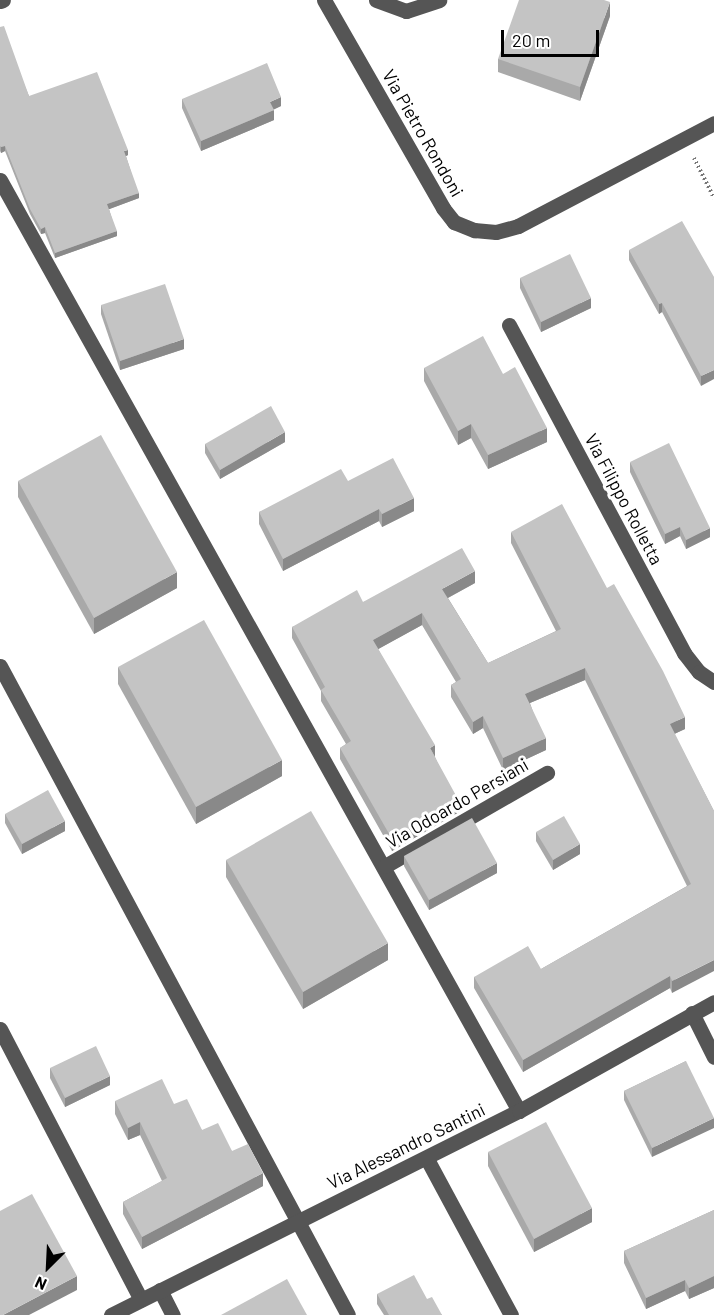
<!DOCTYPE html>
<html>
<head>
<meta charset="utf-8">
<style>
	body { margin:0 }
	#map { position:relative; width:714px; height:1315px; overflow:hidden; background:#fff; font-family:Barlow,sans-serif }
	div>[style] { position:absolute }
	.path>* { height:4px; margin-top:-2px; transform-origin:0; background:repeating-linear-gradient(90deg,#777 0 1.5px,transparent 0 4.5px) }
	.minor>* { height:15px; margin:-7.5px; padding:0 7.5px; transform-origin:7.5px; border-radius:7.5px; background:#555 }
	.wall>* { inset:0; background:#a9a9a9 }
	.shaded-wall>* { inset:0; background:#898989 }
	.building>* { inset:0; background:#c4c4c4 }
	span { translate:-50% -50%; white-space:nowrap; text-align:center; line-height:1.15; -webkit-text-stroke:6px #fff; paint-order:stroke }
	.street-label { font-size:18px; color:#000 }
	.north { position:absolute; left:18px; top:1237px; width:60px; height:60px; -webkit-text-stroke:4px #fff; paint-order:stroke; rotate:204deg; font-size:16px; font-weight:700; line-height:24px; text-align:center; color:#000 }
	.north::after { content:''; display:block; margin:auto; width:21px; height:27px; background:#000; clip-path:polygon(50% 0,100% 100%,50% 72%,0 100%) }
	.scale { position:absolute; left:501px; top:30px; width:98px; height:27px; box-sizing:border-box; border:3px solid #000; border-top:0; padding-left:8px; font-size:18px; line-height:21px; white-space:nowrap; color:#000; -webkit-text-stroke:4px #fff; paint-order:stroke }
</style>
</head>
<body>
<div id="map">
	<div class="path">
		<div style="left:694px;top:158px;width:45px;rotate:63.4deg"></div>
	</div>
	<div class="minor">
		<div style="left:324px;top:0;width:240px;rotate:60.2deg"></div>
		<div style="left:443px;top:208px;width:18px;rotate:52deg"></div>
		<div style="left:454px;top:222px;width:22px;rotate:22deg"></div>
		<div style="left:474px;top:230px;width:22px;rotate:5deg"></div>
		<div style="left:496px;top:232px;width:23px;rotate:-15deg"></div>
		<div style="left:518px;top:226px;width:221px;rotate:-27.7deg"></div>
		<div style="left:376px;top:0;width:32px;rotate:20deg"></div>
		<div style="left:406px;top:11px;width:35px;rotate:-18deg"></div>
		<div style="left:0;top:1px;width:3px;rotate:-18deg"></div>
		<div style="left:0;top:180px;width:1066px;rotate:60.86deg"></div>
		<div style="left:509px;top:325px;width:372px;rotate:61.9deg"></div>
		<div style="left:684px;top:653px;width:24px;rotate:52deg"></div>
		<div style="left:699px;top:672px;width:18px;rotate:34deg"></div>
		<div style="left:0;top:666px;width:736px;rotate:61.8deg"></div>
		<div style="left:385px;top:866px;width:187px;rotate:-29.9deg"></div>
		<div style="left:692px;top:1013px;width:49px;rotate:63.4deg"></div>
		<div style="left:0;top:1029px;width:305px;rotate:62.5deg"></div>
		<div style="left:427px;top:1159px;width:177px;rotate:61.7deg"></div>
		<div style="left:160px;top:1290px;width:28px;rotate:63deg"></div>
		<div style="left:111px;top:1315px;width:456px;rotate:-26.6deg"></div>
		<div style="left:519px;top:1111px;width:223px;rotate:-29.2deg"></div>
	</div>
	<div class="wall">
		<div style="clip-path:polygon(610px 16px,580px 101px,498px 72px,498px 59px)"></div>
		<div style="clip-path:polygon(0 27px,29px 96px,128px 155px,126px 156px,139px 198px,109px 209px,117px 236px,55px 258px,45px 233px,41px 234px,30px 214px,5px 151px,1px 153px,0 151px)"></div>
		<div style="clip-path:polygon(182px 99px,281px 106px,273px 110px,274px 120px,201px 151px,182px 108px)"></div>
		<div style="clip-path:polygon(629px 250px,714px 277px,701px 386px,662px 312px,659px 314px,629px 260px)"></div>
		<div style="clip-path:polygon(520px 278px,591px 308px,541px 332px,520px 288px)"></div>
		<div style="clip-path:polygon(101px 305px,184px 349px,120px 370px,101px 314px)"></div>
		<div style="clip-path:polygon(424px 368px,503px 374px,547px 442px,488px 469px,471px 438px,458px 445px,424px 381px)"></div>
		<div style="clip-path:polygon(285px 442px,220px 479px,205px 453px,205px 444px)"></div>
		<div style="clip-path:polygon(630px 462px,710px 537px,686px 549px,680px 536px,665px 544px,630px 472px)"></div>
		<div style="clip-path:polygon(18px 481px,177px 588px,94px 634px,18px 497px)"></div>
		<div style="clip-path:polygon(348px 481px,414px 511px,382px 527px,379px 521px,283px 571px,259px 524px,259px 512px)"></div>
		<div style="clip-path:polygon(511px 532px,685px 729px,674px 734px,714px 811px,672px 993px,670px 988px,523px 1072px,474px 988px,474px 977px,541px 969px,687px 886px,585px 680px,530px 703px,546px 750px,503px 770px,483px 728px,473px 734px,451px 697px,451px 685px,456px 682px,422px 625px,378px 649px,435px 757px,459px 812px,392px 851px,340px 759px,340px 748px,346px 744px,321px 701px,321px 691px,292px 638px,292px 627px,363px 602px,475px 583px,448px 598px,488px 663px,556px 631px,511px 543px)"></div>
		<div style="clip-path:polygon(118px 667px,282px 776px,196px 824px,118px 684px)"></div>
		<div style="clip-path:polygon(5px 814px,65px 831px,22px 854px,5px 823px)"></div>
		<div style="clip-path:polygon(536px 832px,580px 854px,553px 870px,536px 841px)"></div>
		<div style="clip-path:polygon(404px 856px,497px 873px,429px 910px,404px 866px)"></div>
		<div style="clip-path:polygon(226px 860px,388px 960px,303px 1009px,226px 877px)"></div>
		<div style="clip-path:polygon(686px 1061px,652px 1157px,624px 1100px,624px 1091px)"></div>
		<div style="clip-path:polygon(50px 1068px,110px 1085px,65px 1107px,50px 1078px)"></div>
		<div style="clip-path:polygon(115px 1101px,174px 1104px,202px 1130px,232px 1151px,263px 1186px,142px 1249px,123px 1214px,123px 1202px,162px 1181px,140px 1135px,128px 1140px,115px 1114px)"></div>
		<div style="clip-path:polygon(488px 1152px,592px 1222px,534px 1252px,488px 1166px)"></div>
		<div style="clip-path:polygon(714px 1210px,714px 1288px,689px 1299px,685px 1291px,646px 1309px,624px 1263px,624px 1251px)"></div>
		<div style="clip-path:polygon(377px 1294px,427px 1299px,442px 1315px,384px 1315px,377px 1304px)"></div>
	</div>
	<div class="shaded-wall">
		<div style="clip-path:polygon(610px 2px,610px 16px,580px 101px,580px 87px)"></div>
		<div style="clip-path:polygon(281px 97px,281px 106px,270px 111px,270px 102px)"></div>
		<div style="clip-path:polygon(274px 110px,274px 120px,201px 151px,201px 141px)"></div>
		<div style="clip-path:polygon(5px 146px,5px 151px,1px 153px,1px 147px)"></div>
		<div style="clip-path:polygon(128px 150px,128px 155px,124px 157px,124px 151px)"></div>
		<div style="clip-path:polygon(139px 193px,139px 198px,107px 210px,107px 204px)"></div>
		<div style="clip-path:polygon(45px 227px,45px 233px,41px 234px,41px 229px)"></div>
		<div style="clip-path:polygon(117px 231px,117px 236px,55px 258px,55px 253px)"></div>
		<div style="clip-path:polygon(591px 298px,591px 308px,541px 332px,541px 322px)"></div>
		<div style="clip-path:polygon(662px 303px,662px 312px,659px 314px,659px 304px)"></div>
		<div style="clip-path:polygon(184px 339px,184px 349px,120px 370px,120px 361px)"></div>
		<div style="clip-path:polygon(714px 370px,714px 379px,701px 386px,701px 376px)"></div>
		<div style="clip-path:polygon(471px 424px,471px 438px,458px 445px,458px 431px)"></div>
		<div style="clip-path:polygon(547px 428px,547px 442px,488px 469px,488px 455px)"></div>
		<div style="clip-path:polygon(285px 432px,285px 442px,220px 479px,220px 470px)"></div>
		<div style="clip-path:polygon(414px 498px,414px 511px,382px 527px,382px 514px)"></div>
		<div style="clip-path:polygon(379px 509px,379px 521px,283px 571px,283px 559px)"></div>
		<div style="clip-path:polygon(680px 527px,680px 536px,665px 544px,665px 534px)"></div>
		<div style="clip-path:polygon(710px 528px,710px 537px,686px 549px,686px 540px)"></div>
		<div style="clip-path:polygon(475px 571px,475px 583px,442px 601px,442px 589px)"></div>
		<div style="clip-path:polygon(177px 572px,177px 588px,94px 634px,94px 618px)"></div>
		<div style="clip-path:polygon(422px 613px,422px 625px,373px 652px,373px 640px)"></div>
		<div style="clip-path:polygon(585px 668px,585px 680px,525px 705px,525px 694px)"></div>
		<div style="clip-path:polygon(483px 716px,483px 728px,473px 734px,473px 722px)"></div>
		<div style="clip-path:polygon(685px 717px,685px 729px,670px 736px,670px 724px)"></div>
		<div style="clip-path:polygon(546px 738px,546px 750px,503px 770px,503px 758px)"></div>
		<div style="clip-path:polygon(435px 745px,435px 757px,430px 748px)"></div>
		<div style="clip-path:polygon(282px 760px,282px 776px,196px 824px,196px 807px)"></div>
		<div style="clip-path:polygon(459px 801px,459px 812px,392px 851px,392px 839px)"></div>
		<div style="clip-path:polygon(65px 821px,65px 831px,22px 854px,22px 844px)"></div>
		<div style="clip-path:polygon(580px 844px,580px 854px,553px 870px,553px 860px)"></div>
		<div style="clip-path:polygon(497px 863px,497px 873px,429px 910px,429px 900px)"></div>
		<div style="clip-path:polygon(388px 943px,388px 960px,303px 1009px,303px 992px)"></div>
		<div style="clip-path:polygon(714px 960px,714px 971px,672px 993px,672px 981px)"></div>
		<div style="clip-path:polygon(670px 976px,670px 988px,523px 1072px,523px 1060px)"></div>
		<div style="clip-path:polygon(110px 1076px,110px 1085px,65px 1107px,65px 1098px)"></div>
		<div style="clip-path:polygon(714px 1118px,714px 1128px,652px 1157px,652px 1148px)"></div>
		<div style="clip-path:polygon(140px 1122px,140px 1135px,128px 1140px,128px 1128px)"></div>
		<div style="clip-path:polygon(263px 1173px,263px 1186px,142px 1249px,142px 1237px)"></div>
		<div style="clip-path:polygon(592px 1208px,592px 1222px,534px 1252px,534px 1239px)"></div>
		<div style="clip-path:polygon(77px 1276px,77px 1290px,29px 1315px,3px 1315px)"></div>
		<div style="clip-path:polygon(714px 1276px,714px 1288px,689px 1299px,689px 1288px)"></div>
		<div style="clip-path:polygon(685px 1280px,685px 1291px,646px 1309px,646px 1298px)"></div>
	</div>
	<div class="building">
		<div style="clip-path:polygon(519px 0,604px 0,610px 2px,580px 87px,498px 59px)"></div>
		<div style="clip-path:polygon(4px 26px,29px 96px,97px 72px,128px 150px,124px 151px,139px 193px,107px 204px,117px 231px,55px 253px,45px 227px,41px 229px,30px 209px,5px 146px,1px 147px,0 146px,0 27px)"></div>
		<div style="clip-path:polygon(267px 63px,281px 97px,270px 102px,274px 110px,201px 141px,182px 99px)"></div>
		<div style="clip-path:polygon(682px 221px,714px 277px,714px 370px,701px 376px,662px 303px,659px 304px,629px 250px)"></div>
		<div style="clip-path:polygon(570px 254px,591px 298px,541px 322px,520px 278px)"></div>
		<div style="clip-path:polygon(165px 284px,184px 339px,120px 361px,101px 305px)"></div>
		<div style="clip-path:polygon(483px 336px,503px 374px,515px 367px,547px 428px,488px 455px,471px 424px,458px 431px,424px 368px)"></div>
		<div style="clip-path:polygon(271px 406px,285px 432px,220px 470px,205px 444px)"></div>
		<div style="clip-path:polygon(101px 435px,177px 572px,94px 618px,18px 481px)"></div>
		<div style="clip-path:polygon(669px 443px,710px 528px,686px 540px,680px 527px,665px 534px,630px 462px)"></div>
		<div style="clip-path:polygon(393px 458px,414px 498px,382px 514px,379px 509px,283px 559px,259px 512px,341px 469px,348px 481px)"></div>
		<div style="clip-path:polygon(562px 504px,607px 588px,614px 584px,663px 671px,685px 717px,670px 724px,714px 811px,714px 960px,672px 981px,670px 976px,523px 1060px,474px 977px,528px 946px,541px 969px,691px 884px,585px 668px,525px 694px,546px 738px,503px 758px,483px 716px,473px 722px,451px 685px,461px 679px,422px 613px,373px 640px,435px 745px,430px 748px,459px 801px,392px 839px,340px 748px,351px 741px,321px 690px,325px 687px,292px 627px,357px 590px,363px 602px,462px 548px,475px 571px,442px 589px,488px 663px,561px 629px,511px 532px)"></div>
		<div style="clip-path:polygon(204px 620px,282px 760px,196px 807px,118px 667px)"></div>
		<div style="clip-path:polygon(48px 790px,65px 821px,22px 844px,5px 814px)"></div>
		<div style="clip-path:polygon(311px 811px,388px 943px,303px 992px,226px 860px)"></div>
		<div style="clip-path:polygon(564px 816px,580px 844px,553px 860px,536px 832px)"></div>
		<div style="clip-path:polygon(472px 818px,497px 863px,429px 900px,404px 856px)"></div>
		<div style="clip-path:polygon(96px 1046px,110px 1076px,65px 1098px,50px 1068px)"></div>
		<div style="clip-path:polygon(686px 1061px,714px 1118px,652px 1148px,624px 1091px)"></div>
		<div style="clip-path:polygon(162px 1079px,174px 1104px,187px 1099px,202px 1130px,218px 1123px,232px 1151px,248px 1144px,263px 1173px,142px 1237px,123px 1202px,167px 1178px,140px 1122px,128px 1128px,115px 1101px)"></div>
		<div style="clip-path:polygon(546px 1122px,592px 1208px,534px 1239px,488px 1152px)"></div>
		<div style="clip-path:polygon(32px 1194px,77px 1276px,3px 1315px,0 1315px,0 1211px)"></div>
		<div style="clip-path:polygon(714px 1210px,714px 1276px,689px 1288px,685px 1280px,646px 1298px,624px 1251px)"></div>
		<div style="clip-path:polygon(414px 1275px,427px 1299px,432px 1297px,442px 1315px,389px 1315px,377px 1294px)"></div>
		<div style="clip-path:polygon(287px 1279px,307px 1315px,221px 1315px)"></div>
	</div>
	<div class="street-label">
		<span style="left:423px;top:133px;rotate:60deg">Via Pietro Rondoni</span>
		<span style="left:624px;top:499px;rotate:62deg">Via Filippo Rolletta</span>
		<span style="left:457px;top:803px;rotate:-30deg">Via Odoardo Persiani</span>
		<span style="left:406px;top:1146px;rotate:-26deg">Via Alessandro Santini</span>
	</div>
	<div class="north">N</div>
	<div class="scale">20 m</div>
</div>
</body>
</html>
